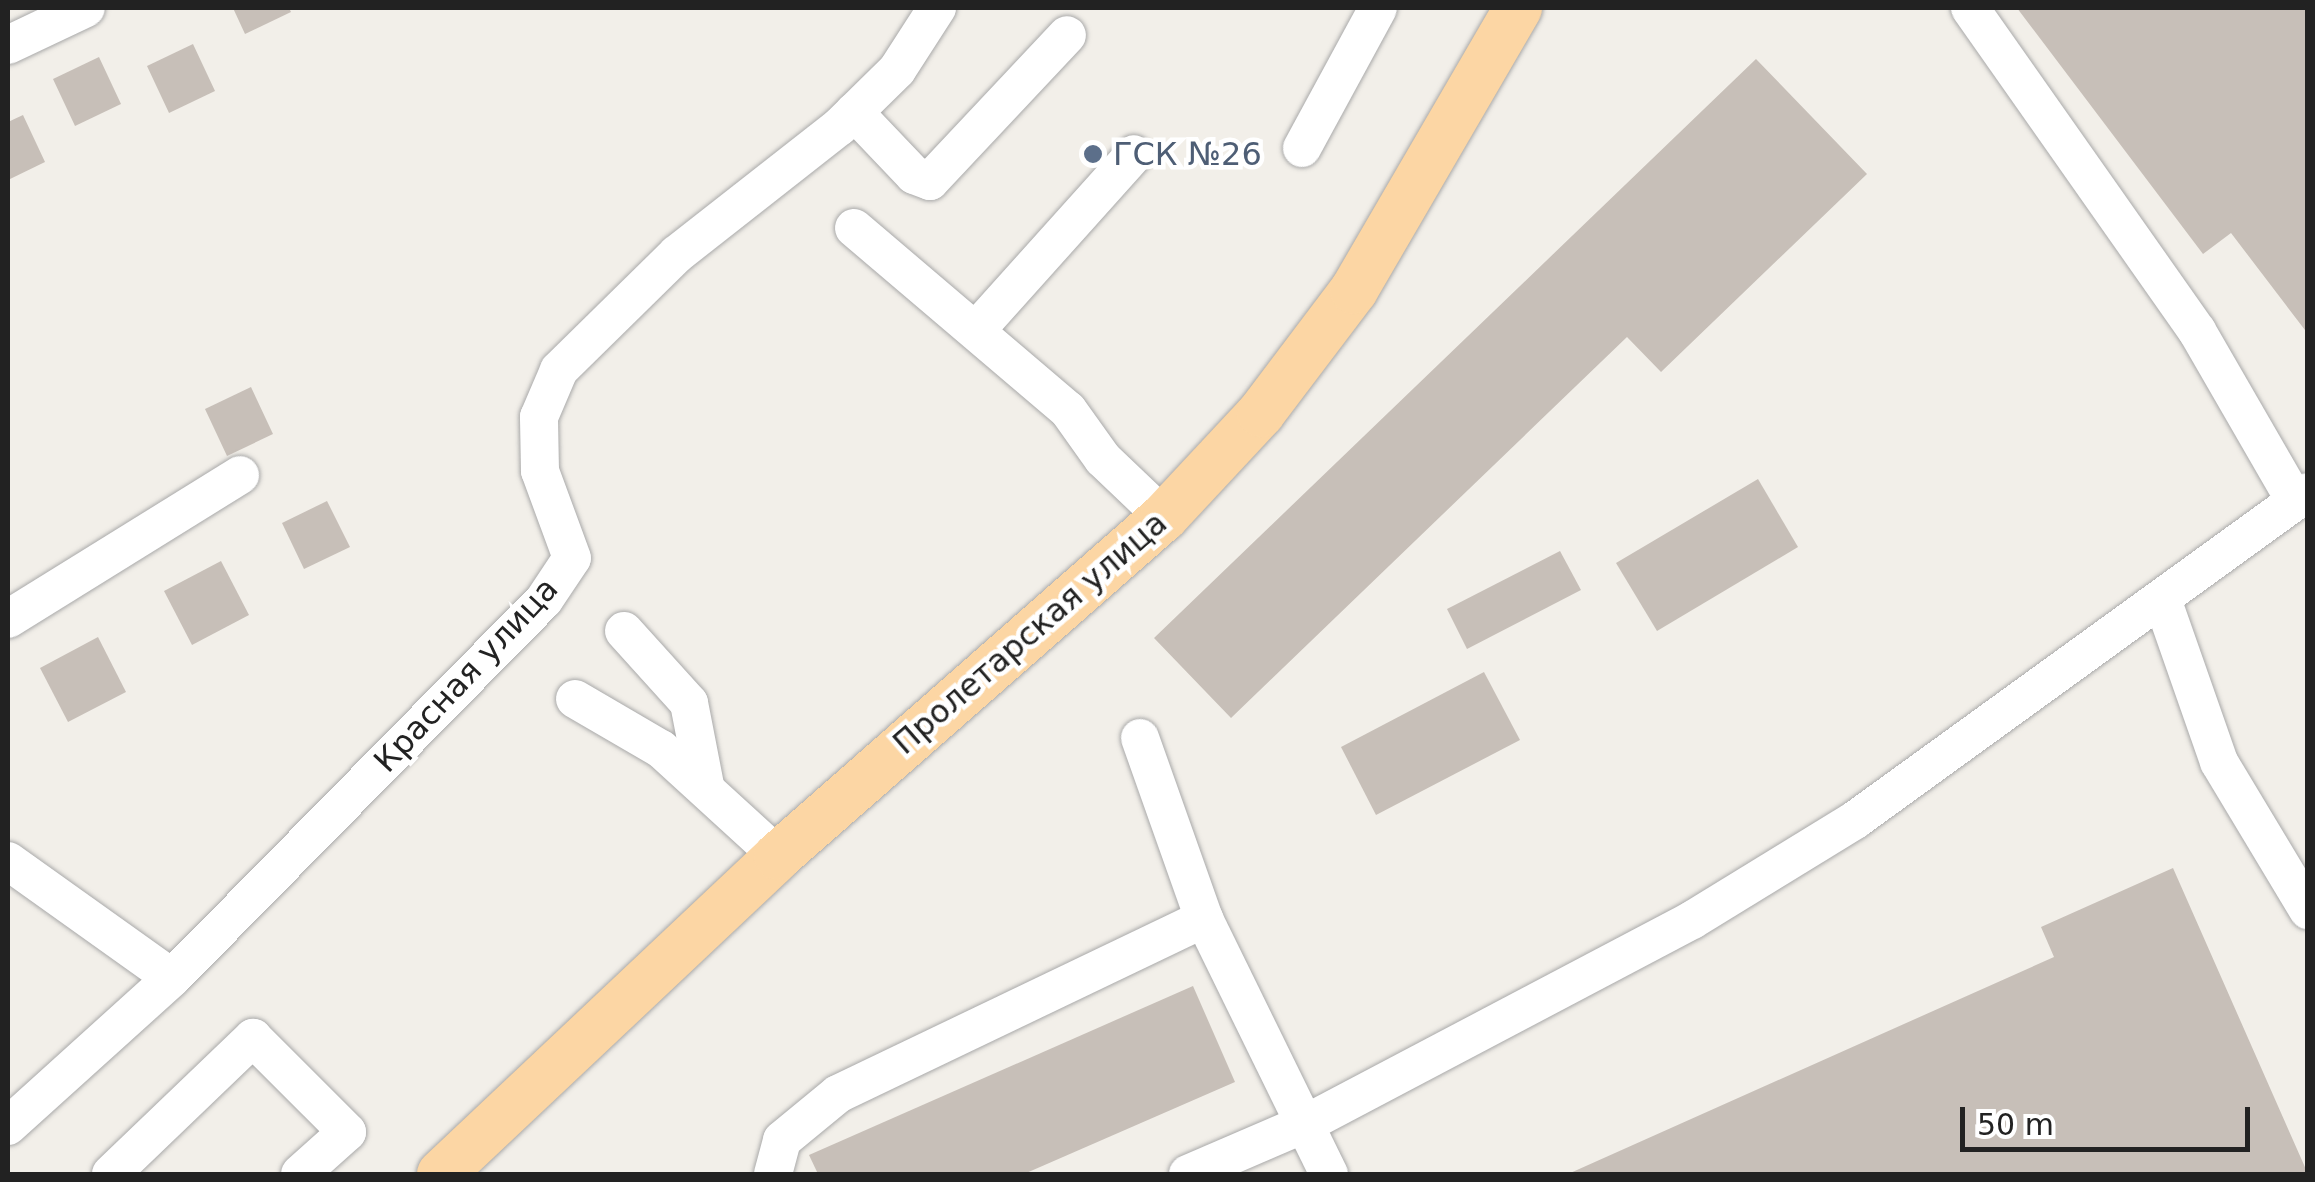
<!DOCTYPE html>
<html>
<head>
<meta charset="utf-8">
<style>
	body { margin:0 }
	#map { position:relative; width:2315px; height:1182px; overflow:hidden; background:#f2efe9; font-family:"DejaVu Sans",sans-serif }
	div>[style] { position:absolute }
	.building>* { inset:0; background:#c7bfb8 }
	.roads { filter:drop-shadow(0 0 2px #a9a9a9) drop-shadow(0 0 2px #a9a9a9) }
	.minor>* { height:38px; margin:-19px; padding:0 19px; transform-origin:19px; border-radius:19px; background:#fff }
	.major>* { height:48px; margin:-24px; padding:0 24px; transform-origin:24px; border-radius:24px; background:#fcd6a4 }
	.dots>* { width:28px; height:28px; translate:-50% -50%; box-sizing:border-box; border:5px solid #fff; border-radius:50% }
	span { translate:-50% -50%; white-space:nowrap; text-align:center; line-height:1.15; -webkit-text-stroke:9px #fff; paint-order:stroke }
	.service-label { font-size:32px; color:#4e5e75 }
	.left { translate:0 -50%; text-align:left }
	.street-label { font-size:32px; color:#222 }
	.frame { position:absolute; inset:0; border:10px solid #222; pointer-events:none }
	.scale { position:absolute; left:1960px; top:1107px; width:290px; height:45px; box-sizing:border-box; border:5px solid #222; border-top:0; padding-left:12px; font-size:30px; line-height:35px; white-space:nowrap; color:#222; -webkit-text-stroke:8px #fff; paint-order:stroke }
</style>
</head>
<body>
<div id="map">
	<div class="building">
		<div style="clip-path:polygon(233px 8px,289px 8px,291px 12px,245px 34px)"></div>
		<div style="clip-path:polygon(2017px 8px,2308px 8px,2308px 334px,2231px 233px,2203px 254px)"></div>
		<div style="clip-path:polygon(193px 44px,215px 91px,169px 113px,147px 66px)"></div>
		<div style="clip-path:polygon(99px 57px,121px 104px,75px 126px,53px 79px)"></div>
		<div style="clip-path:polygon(1756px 59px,1867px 174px,1661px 372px,1627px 337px,1231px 718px,1154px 638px)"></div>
		<div style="clip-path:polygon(23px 115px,45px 162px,8px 180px,8px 122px)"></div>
		<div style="clip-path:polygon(251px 387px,273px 434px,227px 456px,205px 409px)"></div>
		<div style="clip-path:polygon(1758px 479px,1798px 547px,1657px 631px,1616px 563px)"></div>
		<div style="clip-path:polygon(327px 501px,350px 547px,304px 569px,282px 523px)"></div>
		<div style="clip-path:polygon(1560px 551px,1581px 590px,1467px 649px,1447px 609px)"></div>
		<div style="clip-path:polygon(221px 561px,249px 615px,192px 645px,164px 591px)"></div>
		<div style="clip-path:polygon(98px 637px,126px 692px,68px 722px,40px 668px)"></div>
		<div style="clip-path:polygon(1484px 672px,1520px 740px,1376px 815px,1341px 747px)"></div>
		<div style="clip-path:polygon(2173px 868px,2308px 1174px,1568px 1174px,2054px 957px,2041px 927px)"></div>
		<div style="clip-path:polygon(1193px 986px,1235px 1082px,1024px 1174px,818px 1174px,809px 1155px)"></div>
	</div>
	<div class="roads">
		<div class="minor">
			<div style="left:1970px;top:8px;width:395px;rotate:54.9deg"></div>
			<div style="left:2197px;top:331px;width:196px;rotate:60deg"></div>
			<div style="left:8px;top:45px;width:86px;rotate:-25.4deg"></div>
			<div style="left:854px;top:112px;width:87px;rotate:46.4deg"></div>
			<div style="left:914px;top:175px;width:17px;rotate:21deg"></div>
			<div style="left:930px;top:181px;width:200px;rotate:-46.8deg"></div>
			<div style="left:1302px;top:148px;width:159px;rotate:-61.5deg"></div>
			<div style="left:854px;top:228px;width:281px;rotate:40.4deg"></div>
			<div style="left:1068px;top:410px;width:60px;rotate:54.5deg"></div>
			<div style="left:1103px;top:459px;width:84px;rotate:43.6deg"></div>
			<div style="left:979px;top:327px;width:232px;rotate:-48.1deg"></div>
			<div style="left:2162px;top:599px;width:173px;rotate:70.7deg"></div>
			<div style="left:2219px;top:762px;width:173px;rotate:59deg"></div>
			<div style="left:8px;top:619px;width:273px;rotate:-31.8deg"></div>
			<div style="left:624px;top:631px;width:97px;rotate:47.9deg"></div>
			<div style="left:689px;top:703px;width:84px;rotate:79deg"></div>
			<div style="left:575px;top:699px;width:99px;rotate:30.2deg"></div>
			<div style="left:661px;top:749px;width:159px;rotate:42.4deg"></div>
			<div style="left:1140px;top:738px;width:192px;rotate:70.5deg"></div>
			<div style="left:1204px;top:919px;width:284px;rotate:63.9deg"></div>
			<div style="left:8px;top:861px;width:201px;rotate:35.5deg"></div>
			<div style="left:8px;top:1126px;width:221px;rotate:-42.1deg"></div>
			<div style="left:172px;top:978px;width:530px;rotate:-45.46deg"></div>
			<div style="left:544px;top:600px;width:50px;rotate:-56.3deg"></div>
			<div style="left:572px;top:558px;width:93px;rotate:-110.2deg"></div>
			<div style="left:540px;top:471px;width:54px;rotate:-91.1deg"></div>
			<div style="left:539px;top:417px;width:51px;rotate:-66.9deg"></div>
			<div style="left:559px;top:370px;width:165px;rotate:-44.5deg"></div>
			<div style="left:677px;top:254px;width:206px;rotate:-38.1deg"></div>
			<div style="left:839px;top:127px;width:81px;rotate:-44.5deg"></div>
			<div style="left:897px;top:70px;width:74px;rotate:-57.2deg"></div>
			<div style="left:111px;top:1174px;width:197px;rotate:-43.8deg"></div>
			<div style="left:253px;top:1038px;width:133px;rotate:45deg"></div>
			<div style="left:347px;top:1132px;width:63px;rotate:138.2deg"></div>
			<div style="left:773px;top:1174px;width:35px;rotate:-75deg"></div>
			<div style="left:782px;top:1140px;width:72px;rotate:-39.4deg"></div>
			<div style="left:838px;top:1094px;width:406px;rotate:-25.6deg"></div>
			<div style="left:1188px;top:1174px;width:132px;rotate:-23.3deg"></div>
			<div style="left:1309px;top:1122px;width:433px;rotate:-27.8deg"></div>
			<div style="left:1692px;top:920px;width:191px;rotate:-31.5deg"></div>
			<div style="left:1855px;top:820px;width:559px;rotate:-35.91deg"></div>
		</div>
		<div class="major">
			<div style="left:441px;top:1174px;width:463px;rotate:-43.3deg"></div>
			<div style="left:778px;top:856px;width:514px;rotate:-41.29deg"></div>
			<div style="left:1164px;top:517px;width:142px;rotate:-47deg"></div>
			<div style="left:1261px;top:413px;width:154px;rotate:-52.9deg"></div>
			<div style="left:1354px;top:290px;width:326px;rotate:-59.8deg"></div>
		</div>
	</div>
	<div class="dots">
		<div style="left:1093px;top:154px;background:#5c6f8a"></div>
	</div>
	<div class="service-label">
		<span class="left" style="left:1113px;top:154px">ГСК №26</span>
	</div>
	<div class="street-label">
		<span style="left:1030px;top:633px;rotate:-41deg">Пролетарская улица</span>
		<span style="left:466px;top:675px;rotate:-47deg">Красная улица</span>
	</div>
	<div class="frame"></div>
	<div class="scale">50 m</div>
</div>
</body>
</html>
